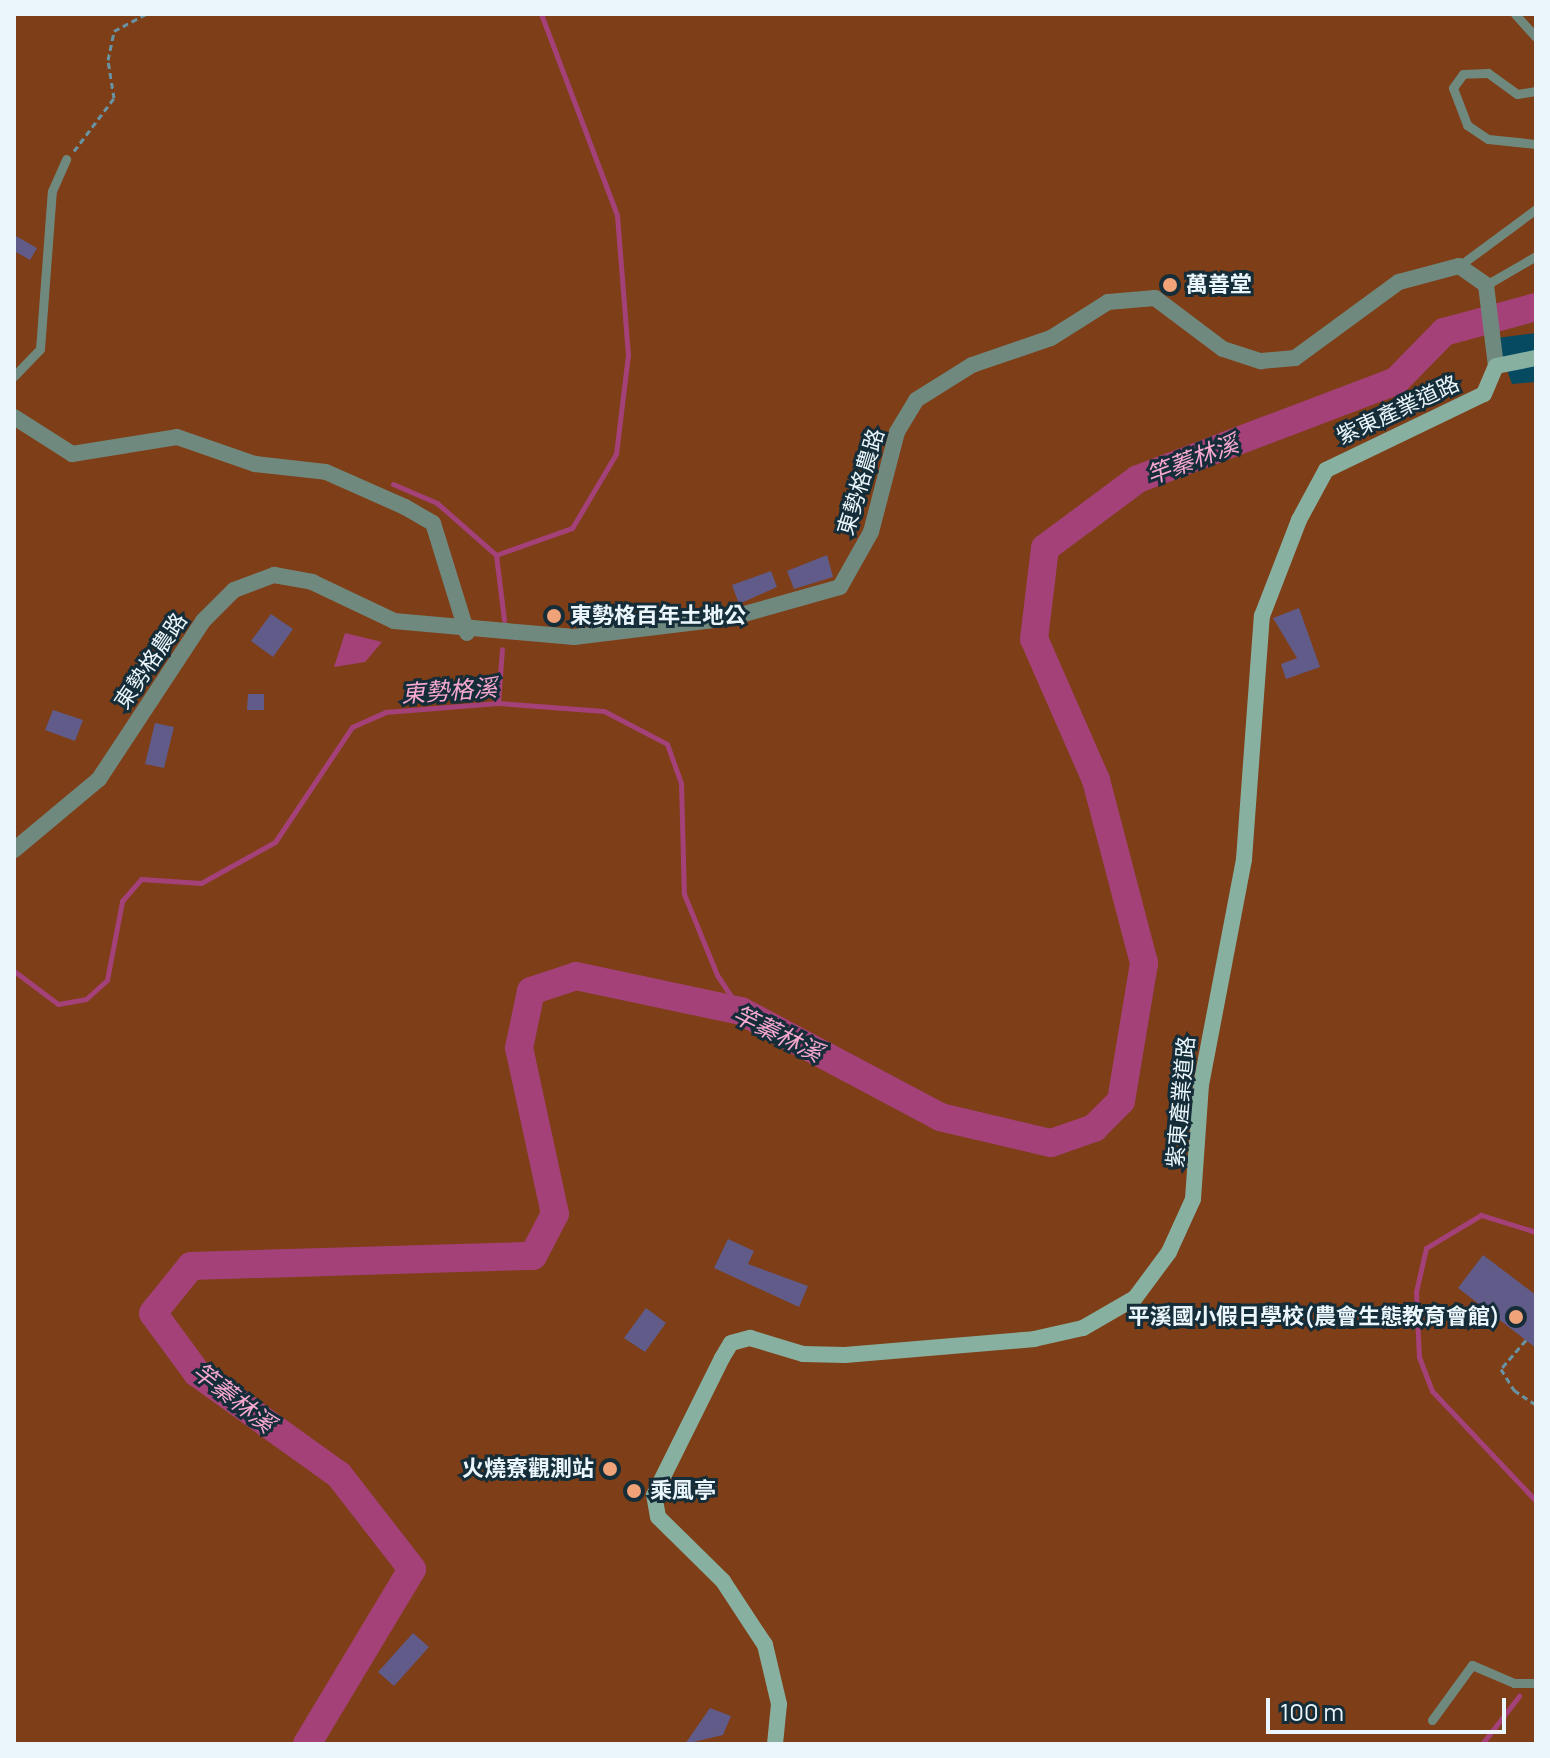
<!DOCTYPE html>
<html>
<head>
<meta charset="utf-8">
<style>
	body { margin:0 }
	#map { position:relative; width:1550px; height:1758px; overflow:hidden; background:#064a62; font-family:Manrope,"Noto Sans TC",sans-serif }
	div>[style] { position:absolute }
	.green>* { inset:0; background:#7e3e17 }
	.water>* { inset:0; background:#a44179 }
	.stream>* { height:5px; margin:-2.5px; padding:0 2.5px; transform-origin:2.5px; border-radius:2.5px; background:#a44179 }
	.river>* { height:28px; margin:-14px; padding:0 14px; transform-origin:14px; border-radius:14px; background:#a44179 }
	.building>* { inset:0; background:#605b89 }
	.path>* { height:3px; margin-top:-1.5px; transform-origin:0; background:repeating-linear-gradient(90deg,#6793a3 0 6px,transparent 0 10px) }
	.lane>* { height:9px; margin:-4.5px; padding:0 4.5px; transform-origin:4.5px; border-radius:4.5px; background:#70897f }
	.street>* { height:16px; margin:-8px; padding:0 8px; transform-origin:8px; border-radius:8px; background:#70897f }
	.secondary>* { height:16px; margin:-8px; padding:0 8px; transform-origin:8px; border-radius:8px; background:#87b0a0 }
	.dots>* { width:22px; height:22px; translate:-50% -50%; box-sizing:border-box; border:4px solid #152d38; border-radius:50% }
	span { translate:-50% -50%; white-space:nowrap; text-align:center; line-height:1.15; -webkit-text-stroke:6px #152d38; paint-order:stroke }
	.poi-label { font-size:22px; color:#eaf6fb; font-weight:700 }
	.left { translate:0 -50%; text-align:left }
	.right { translate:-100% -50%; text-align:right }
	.street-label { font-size:22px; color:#eaf6fb }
	.water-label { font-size:24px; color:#f7a8cf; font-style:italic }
	.frame { position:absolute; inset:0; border:16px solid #eaf6fb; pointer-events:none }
	.scale { position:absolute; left:1266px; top:1698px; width:240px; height:36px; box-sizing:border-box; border:4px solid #eaf6fb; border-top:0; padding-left:10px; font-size:24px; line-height:28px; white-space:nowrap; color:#eaf6fb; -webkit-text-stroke:6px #152d38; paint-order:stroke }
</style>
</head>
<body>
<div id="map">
	<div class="green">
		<div style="clip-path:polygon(14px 14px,1536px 14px,1536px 333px,1496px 338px,1512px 384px,1536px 382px,1536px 1744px,14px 1744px)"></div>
	</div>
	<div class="water">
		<div style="clip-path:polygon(345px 633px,382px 642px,365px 662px,334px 667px)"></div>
	</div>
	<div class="stream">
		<div style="left:393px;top:484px;width:48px;rotate:23.4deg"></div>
		<div style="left:437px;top:503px;width:79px;rotate:41.4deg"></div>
		<div style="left:504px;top:620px;width:65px;rotate:-97deg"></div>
		<div style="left:496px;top:555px;width:81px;rotate:-19.6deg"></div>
		<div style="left:572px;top:528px;width:86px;rotate:-59.3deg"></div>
		<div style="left:616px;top:454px;width:100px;rotate:-83.1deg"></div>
		<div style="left:628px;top:355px;width:140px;rotate:-94.5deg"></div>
		<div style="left:617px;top:215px;width:215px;rotate:-110.7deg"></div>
		<div style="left:498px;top:703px;width:54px;rotate:-85.8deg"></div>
		<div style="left:14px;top:971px;width:55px;rotate:36.9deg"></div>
		<div style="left:58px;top:1004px;width:28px;rotate:-10deg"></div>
		<div style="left:86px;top:999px;width:28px;rotate:-42deg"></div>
		<div style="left:107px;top:980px;width:80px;rotate:-79.2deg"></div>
		<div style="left:122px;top:901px;width:29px;rotate:-49deg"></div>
		<div style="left:141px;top:879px;width:60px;rotate:3.8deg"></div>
		<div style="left:201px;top:883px;width:85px;rotate:-29deg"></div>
		<div style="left:275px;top:842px;width:138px;rotate:-56.2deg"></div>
		<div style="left:352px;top:727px;width:36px;rotate:-24deg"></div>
		<div style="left:385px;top:712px;width:113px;rotate:-4.6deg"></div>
		<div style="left:498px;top:703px;width:106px;rotate:4.3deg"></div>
		<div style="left:604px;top:711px;width:71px;rotate:27.6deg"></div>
		<div style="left:667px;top:744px;width:41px;rotate:70.3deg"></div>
		<div style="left:681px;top:783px;width:111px;rotate:88.5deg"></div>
		<div style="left:684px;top:894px;width:87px;rotate:67.8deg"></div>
		<div style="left:717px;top:975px;width:43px;rotate:56.3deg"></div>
		<div style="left:1536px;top:1232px;width:58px;rotate:-162.8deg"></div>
		<div style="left:1481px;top:1215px;width:64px;rotate:149deg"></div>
		<div style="left:1426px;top:1248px;width:45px;rotate:102.8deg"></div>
		<div style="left:1416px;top:1292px;width:65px;rotate:87.4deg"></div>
		<div style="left:1419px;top:1357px;width:36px;rotate:69deg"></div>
		<div style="left:1432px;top:1391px;width:151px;rotate:46.6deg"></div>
		<div style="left:1482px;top:1744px;width:61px;rotate:-52.4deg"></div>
	</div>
	<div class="river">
		<div style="left:307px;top:1744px;width:204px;rotate:-59deg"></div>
		<div style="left:412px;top:1569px;width:119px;rotate:-127.8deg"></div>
		<div style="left:339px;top:1475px;width:175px;rotate:-144.3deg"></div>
		<div style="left:197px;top:1373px;width:74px;rotate:-126.3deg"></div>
		<div style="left:153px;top:1313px;width:60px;rotate:-51deg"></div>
		<div style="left:191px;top:1266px;width:342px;rotate:-1.7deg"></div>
		<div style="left:533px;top:1256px;width:47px;rotate:-62.4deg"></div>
		<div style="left:555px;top:1214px;width:170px;rotate:-102.2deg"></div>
		<div style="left:519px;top:1048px;width:58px;rotate:-78.1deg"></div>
		<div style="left:531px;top:991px;width:47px;rotate:-18.4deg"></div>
		<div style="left:576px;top:976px;width:169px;rotate:12deg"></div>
		<div style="left:741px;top:1011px;width:225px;rotate:28deg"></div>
		<div style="left:940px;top:1117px;width:114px;rotate:13.2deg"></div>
		<div style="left:1051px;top:1143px;width:46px;rotate:-19.2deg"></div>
		<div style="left:1094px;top:1128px;width:38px;rotate:-45deg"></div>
		<div style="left:1121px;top:1101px;width:140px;rotate:-80.5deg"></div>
		<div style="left:1144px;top:963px;width:189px;rotate:-104.7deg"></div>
		<div style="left:1096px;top:780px;width:154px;rotate:-113.7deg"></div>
		<div style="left:1034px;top:639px;width:92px;rotate:-83.1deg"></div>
		<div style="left:1045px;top:548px;width:116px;rotate:-36.6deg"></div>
		<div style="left:1138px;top:479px;width:276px;rotate:-20.8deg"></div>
		<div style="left:1396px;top:381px;width:69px;rotate:-45.6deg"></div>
		<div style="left:1444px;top:332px;width:95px;rotate:-15.2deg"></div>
	</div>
	<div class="building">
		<div style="clip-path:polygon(14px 235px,37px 248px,30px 260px,14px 251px)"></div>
		<div style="clip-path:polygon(827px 555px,833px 577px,794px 589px,787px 571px)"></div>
		<div style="clip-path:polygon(771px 571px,777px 587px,739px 604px,732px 585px)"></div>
		<div style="clip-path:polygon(1299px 608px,1320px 667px,1286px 679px,1281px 664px,1297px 658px,1273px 618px)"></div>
		<div style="clip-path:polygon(271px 614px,293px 629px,273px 657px,251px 641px)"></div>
		<div style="clip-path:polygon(248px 694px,264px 694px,264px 710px,247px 710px)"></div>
		<div style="clip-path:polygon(53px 710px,83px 720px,75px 741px,45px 730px)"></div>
		<div style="clip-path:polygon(155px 723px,174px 727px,164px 768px,145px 764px)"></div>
		<div style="clip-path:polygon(728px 1239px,754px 1251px,748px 1264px,808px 1286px,799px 1307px,714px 1268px)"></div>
		<div style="clip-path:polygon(1483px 1255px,1536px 1295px,1536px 1348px,1458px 1288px)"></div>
		<div style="clip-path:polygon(646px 1308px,666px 1323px,645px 1352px,624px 1338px)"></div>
		<div style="clip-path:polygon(636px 1481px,641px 1498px,632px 1501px,626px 1485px)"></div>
		<div style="clip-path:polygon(413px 1633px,429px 1647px,394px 1686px,378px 1672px)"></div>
		<div style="clip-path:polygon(710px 1708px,731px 1716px,723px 1735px,685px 1744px)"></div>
	</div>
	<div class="path">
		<div style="left:74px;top:151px;width:66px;rotate:-53deg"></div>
		<div style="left:114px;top:98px;width:38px;rotate:-99deg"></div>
		<div style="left:108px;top:60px;width:30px;rotate:-78deg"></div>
		<div style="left:114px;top:31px;width:36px;rotate:-28deg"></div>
		<div style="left:1526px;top:1340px;width:38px;rotate:131deg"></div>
		<div style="left:1501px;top:1369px;width:25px;rotate:58deg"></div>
		<div style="left:1514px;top:1390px;width:27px;rotate:34deg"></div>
	</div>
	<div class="lane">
		<div style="left:1515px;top:14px;width:31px;rotate:48deg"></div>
		<div style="left:1536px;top:91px;width:19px;rotate:171deg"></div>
		<div style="left:1517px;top:94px;width:36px;rotate:-144deg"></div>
		<div style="left:1488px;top:73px;width:25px;rotate:178deg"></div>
		<div style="left:1463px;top:74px;width:17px;rotate:126deg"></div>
		<div style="left:1453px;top:88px;width:40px;rotate:69deg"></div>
		<div style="left:1467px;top:125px;width:25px;rotate:34deg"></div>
		<div style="left:1488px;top:139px;width:48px;rotate:5.9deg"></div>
		<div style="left:1459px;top:266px;width:96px;rotate:-36.5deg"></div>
		<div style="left:1486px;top:285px;width:58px;rotate:-30.1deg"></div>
		<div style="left:14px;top:376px;width:37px;rotate:-46deg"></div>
		<div style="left:40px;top:349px;width:158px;rotate:-85.7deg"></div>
		<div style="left:52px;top:191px;width:35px;rotate:-66deg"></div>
		<div style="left:1432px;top:1720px;width:68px;rotate:-54deg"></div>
		<div style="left:1472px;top:1665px;width:46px;rotate:23.2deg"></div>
		<div style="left:1514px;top:1683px;width:22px"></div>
	</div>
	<div class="street">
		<div style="left:14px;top:417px;width:69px;rotate:32.5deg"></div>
		<div style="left:72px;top:454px;width:106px;rotate:-9.2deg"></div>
		<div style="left:177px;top:437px;width:83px;rotate:19.1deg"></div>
		<div style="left:255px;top:464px;width:71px;rotate:6.4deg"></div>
		<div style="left:326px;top:472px;width:86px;rotate:23.9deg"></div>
		<div style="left:405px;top:507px;width:32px;rotate:30deg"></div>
		<div style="left:433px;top:523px;width:115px;rotate:72.8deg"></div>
		<div style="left:14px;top:850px;width:111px;rotate:-39.9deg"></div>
		<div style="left:99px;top:779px;width:189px;rotate:-56.6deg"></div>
		<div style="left:203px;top:621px;width:44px;rotate:-45deg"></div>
		<div style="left:234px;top:590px;width:43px;rotate:-20.6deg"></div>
		<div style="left:274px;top:575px;width:39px;rotate:10deg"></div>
		<div style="left:312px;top:582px;width:91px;rotate:25.4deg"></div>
		<div style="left:394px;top:621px;width:181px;rotate:5.1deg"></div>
		<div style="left:574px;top:637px;width:157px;rotate:-6.9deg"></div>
		<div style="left:730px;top:618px;width:114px;rotate:-15.7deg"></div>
		<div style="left:840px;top:587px;width:63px;rotate:-60.6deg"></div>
		<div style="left:871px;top:532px;width:103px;rotate:-75.4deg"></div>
		<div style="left:897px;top:432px;width:37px;rotate:-59deg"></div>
		<div style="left:916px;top:400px;width:66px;rotate:-32deg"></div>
		<div style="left:972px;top:365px;width:83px;rotate:-18.9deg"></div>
		<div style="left:1051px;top:338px;width:67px;rotate:-32.3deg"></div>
		<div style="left:1108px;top:302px;width:47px;rotate:-4.9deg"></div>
		<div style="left:1155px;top:298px;width:85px;rotate:36.9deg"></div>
		<div style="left:1223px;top:349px;width:40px;rotate:18deg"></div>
		<div style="left:1261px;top:361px;width:34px;rotate:-5deg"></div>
		<div style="left:1295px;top:358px;width:129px;rotate:-36.2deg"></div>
		<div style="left:1399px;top:282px;width:62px;rotate:-14.9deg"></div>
		<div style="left:1459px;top:266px;width:33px;rotate:35deg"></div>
		<div style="left:1486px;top:285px;width:82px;rotate:83deg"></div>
	</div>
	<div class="secondary">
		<div style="left:775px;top:1744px;width:40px;rotate:-84.3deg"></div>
		<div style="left:779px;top:1704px;width:61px;rotate:-103.3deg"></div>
		<div style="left:765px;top:1645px;width:77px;rotate:-123.3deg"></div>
		<div style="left:723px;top:1581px;width:91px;rotate:-135.4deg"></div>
		<div style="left:658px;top:1517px;width:22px;rotate:-100deg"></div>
		<div style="left:654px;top:1495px;width:153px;rotate:-63.6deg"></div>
		<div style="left:722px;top:1358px;width:17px;rotate:-59deg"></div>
		<div style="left:731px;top:1343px;width:20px;rotate:-15deg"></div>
		<div style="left:750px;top:1338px;width:55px;rotate:16.8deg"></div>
		<div style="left:803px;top:1354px;width:42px;rotate:1.4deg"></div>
		<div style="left:845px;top:1355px;width:190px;rotate:-4.8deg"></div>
		<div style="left:1034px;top:1339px;width:50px;rotate:-12.7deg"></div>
		<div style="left:1083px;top:1328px;width:60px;rotate:-30deg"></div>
		<div style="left:1135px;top:1298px;width:57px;rotate:-53.5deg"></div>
		<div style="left:1169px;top:1252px;width:58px;rotate:-65.6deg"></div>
		<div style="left:1193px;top:1199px;width:114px;rotate:-86deg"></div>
		<div style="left:1201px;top:1085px;width:230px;rotate:-79.2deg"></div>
		<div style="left:1244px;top:859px;width:244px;rotate:-85.8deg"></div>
		<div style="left:1262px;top:616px;width:103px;rotate:-68.9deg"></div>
		<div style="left:1299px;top:520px;width:57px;rotate:-61.6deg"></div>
		<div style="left:1326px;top:470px;width:175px;rotate:-25.7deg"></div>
		<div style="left:1484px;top:394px;width:30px;rotate:-67deg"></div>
		<div style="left:1496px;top:366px;width:41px;rotate:-11.3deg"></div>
	</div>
	<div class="dots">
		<div style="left:1170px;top:285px;background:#f0a279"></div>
		<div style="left:554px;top:616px;background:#f0a279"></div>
		<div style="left:1516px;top:1317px;background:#f0a279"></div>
		<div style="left:610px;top:1469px;background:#f0a279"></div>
		<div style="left:634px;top:1491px;background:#f0a279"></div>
	</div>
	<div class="poi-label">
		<span class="left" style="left:1186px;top:285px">萬善堂</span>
		<span class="left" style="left:570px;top:616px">東勢格百年土地公</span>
		<span class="right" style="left:1500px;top:1317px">平溪國小假日學校(農會生態教育會館)</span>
		<span class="right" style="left:594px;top:1469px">火燒寮觀測站</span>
		<span class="left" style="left:650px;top:1491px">乘風亭</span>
	</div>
	<div class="street-label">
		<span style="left:1398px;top:410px;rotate:-25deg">紫東產業道路</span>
		<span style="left:861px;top:482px;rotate:-73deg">東勢格農路</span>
		<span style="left:151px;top:661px;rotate:-56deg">東勢格農路</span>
		<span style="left:1181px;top:1102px;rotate:-85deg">紫東產業道路</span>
	</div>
	<div class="water-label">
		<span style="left:1192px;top:459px;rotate:-21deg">竿蓁林溪</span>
		<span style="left:449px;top:690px;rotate:-4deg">東勢格溪</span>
		<span style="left:778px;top:1033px;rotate:26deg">竿蓁林溪</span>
		<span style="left:234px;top:1397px;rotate:38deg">竿蓁林溪</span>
	</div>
	<div class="frame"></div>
	<div class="scale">100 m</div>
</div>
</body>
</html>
